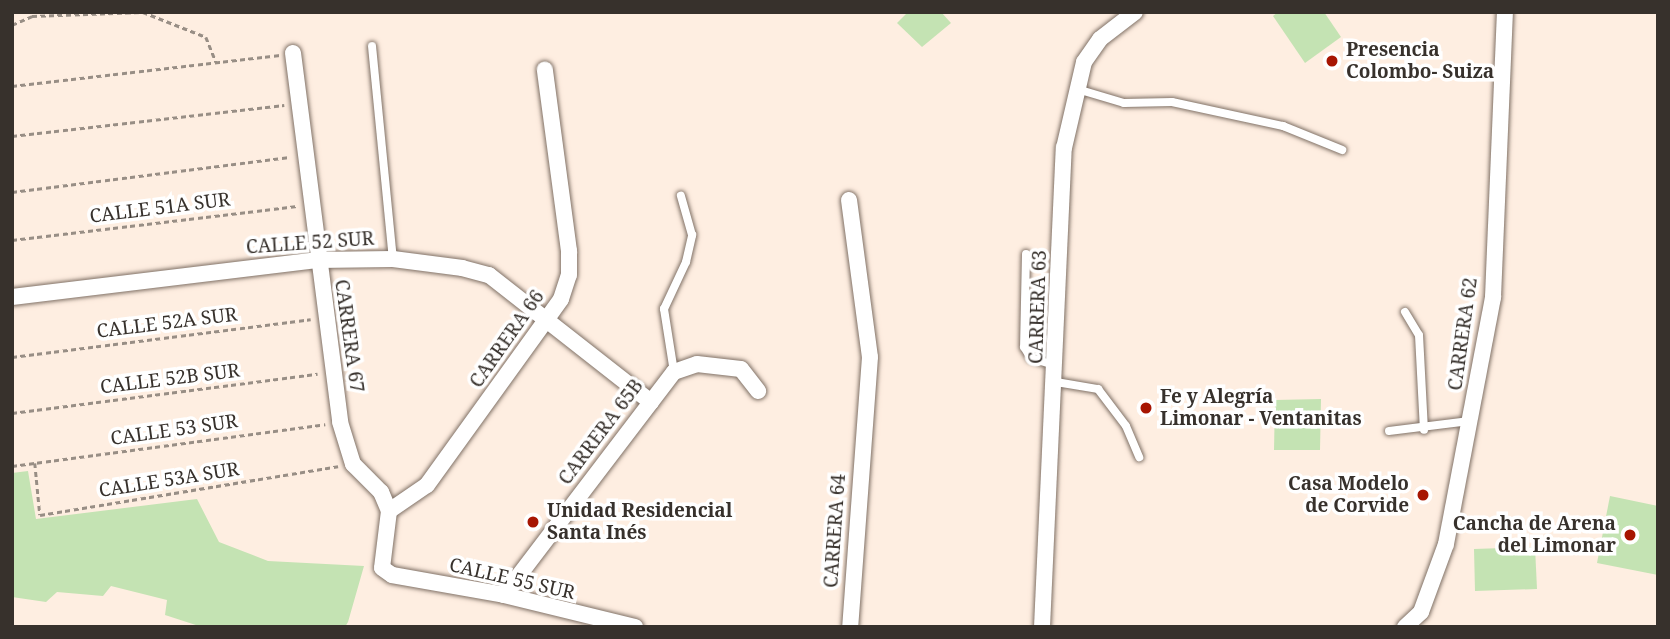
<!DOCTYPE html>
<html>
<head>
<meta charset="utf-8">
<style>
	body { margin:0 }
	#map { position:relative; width:1670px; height:639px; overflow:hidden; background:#feeee1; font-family:"Noto Serif",serif }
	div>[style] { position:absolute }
	.green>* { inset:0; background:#c4e3b3 }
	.path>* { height:2.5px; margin-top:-1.25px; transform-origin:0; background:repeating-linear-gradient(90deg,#988e85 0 5px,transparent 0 8.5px) }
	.roads { filter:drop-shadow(0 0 2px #807166) drop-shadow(0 0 2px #807166) }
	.lane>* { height:8px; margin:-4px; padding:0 4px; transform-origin:4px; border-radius:4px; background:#fff }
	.street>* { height:16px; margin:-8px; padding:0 8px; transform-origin:8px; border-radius:8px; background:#fff }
	.dots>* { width:19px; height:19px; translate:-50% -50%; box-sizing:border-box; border:4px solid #fff; border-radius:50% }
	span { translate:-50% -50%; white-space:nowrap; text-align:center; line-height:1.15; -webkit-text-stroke:7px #fff; paint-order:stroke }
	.poi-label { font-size:19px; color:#37312c; font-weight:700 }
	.left { translate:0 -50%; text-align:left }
	.right { translate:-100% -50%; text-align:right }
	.street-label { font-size:19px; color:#37312c }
	.frame { position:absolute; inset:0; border:14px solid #37312c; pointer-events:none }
</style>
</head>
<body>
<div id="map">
	<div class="green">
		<div style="clip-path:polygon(908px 12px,941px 12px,951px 23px,922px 47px,897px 23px)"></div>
		<div style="clip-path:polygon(1278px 12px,1324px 12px,1341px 37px,1305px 63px,1273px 16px)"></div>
		<div style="clip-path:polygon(1321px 399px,1320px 450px,1274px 450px,1275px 400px)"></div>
		<div style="clip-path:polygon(28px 471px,36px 519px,197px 499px,219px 542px,268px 561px,364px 566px,348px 622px,345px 627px,202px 627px,165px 615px,167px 600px,111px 586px,103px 596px,57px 592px,46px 602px,12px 597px,12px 473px)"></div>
		<div style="clip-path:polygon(1610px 496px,1658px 506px,1658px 575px,1597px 563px)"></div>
		<div style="clip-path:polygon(1535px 547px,1537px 589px,1475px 591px,1474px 549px)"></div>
	</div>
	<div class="path">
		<div style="left:12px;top:25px;width:22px;rotate:-24deg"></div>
		<div style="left:32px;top:16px;width:111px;rotate:-2.1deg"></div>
		<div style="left:143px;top:12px;width:68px;rotate:21.6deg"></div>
		<div style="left:206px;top:37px;width:27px;rotate:68deg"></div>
		<div style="left:12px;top:86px;width:270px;rotate:-6.6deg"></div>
		<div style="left:12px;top:136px;width:274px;rotate:-6.5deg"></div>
		<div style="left:12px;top:192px;width:280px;rotate:-7.2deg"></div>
		<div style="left:12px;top:240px;width:287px;rotate:-6.8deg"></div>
		<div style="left:12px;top:357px;width:301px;rotate:-7.2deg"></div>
		<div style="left:12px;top:413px;width:308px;rotate:-7.3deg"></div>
		<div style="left:35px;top:463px;width:52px;rotate:84.5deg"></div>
		<div style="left:40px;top:515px;width:302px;rotate:-9.3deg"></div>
		<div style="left:12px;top:466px;width:316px;rotate:-7.6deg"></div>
	</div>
	<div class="roads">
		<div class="lane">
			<div style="left:372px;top:46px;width:214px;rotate:84.4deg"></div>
			<div style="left:1077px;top:89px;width:49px;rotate:16.6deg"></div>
			<div style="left:1124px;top:103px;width:48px;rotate:-1.2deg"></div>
			<div style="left:1172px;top:102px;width:114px;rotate:12.2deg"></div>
			<div style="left:1283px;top:126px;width:64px;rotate:22.1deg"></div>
			<div style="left:1026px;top:254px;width:93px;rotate:91.2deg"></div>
			<div style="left:1024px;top:347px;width:13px;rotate:58deg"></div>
			<div style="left:1031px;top:358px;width:24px;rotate:17deg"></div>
			<div style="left:1405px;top:312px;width:27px;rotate:59deg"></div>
			<div style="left:1419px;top:335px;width:95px;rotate:87deg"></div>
			<div style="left:674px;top:372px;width:64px;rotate:-99deg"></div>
			<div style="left:664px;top:309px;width:52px;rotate:-64.9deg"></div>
			<div style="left:686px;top:262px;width:28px;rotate:-77deg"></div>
			<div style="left:692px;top:235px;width:41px;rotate:-105.8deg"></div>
			<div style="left:1056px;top:382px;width:43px;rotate:9.5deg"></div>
			<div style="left:1098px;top:389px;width:46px;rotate:52.9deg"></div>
			<div style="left:1126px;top:426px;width:34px;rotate:67deg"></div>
			<div style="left:1389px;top:431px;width:81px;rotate:-7.1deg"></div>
		</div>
		<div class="street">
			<div style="left:293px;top:53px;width:372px;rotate:82.7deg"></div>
			<div style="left:340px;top:422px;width:44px;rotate:72.8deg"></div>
			<div style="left:353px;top:464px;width:40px;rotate:45deg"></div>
			<div style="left:381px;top:492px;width:21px;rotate:67deg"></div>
			<div style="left:389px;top:511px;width:57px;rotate:97deg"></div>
			<div style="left:382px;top:568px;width:12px;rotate:35deg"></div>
			<div style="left:392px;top:575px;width:114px;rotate:10.1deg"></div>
			<div style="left:504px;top:595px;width:135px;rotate:13.7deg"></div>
			<div style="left:849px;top:200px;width:158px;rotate:82.4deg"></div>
			<div style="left:870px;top:357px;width:271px;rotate:94.2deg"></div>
			<div style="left:12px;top:297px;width:307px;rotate:-6.9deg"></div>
			<div style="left:317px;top:260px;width:76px;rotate:-0.8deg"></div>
			<div style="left:393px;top:259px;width:70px;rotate:7.4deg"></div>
			<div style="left:462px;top:268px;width:28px;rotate:15deg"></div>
			<div style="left:489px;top:275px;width:206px;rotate:38.1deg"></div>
			<div style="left:389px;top:511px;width:46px;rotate:-34.4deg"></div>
			<div style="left:427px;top:485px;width:229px;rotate:-54.2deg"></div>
			<div style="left:561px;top:299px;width:25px;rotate:-72deg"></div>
			<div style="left:569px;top:275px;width:24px;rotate:-90deg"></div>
			<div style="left:569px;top:251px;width:183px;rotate:-97.6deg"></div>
			<div style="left:504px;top:595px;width:280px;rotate:-52.7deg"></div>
			<div style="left:674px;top:372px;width:24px;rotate:-19deg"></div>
			<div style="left:697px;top:364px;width:44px;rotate:6.5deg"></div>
			<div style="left:741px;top:369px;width:28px;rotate:52deg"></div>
			<div style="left:1042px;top:627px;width:480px;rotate:-87.4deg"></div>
			<div style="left:1064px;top:148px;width:88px;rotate:-76.9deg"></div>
			<div style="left:1084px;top:62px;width:28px;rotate:-55deg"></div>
			<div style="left:1100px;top:39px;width:44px;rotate:-37.6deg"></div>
			<div style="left:1405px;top:627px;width:22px;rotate:-43deg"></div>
			<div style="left:1421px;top:612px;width:72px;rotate:-69.8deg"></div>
			<div style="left:1446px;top:544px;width:251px;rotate:-79.2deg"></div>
			<div style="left:1493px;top:297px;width:285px;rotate:-87.6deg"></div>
		</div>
	</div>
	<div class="dots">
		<div style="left:1332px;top:61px;background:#a71502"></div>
		<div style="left:1146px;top:408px;background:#a71502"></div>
		<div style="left:1423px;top:495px;background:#a71502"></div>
		<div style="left:533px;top:522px;background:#a71502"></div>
		<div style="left:1630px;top:535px;background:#a71502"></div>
	</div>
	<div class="poi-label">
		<span class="left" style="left:1346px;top:61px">Presencia<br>Colombo- Suiza</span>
		<span class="left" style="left:1160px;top:408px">Fe y Alegría<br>Limonar - Ventanitas</span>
		<span class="right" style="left:1409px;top:495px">Casa Modelo<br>de Corvide</span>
		<span class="left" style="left:547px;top:522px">Unidad Residencial<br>Santa Inés</span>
		<span class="right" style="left:1616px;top:535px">Cancha de Arena<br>del Limonar</span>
	</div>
	<div class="street-label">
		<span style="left:160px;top:208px;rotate:-7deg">CALLE 51A SUR</span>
		<span style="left:310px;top:243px;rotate:-4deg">CALLE 52 SUR</span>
		<span style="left:1038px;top:307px;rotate:-88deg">CARRERA 63</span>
		<span style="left:167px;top:323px;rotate:-7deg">CALLE 52A SUR</span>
		<span style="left:1463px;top:334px;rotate:-82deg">CARRERA 62</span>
		<span style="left:349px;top:336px;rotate:82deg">CARRERA 67</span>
		<span style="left:507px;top:339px;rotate:-55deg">CARRERA 66</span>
		<span style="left:170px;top:379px;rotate:-7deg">CALLE 52B SUR</span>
		<span style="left:174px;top:430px;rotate:-8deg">CALLE 53 SUR</span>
		<span style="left:601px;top:432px;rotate:-53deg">CARRERA 65B</span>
		<span style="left:169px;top:480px;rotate:-9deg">CALLE 53A SUR</span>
		<span style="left:835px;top:531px;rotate:-86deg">CARRERA 64</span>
		<span style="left:512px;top:579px;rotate:13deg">CALLE 55 SUR</span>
	</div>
	<div class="frame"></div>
</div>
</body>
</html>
